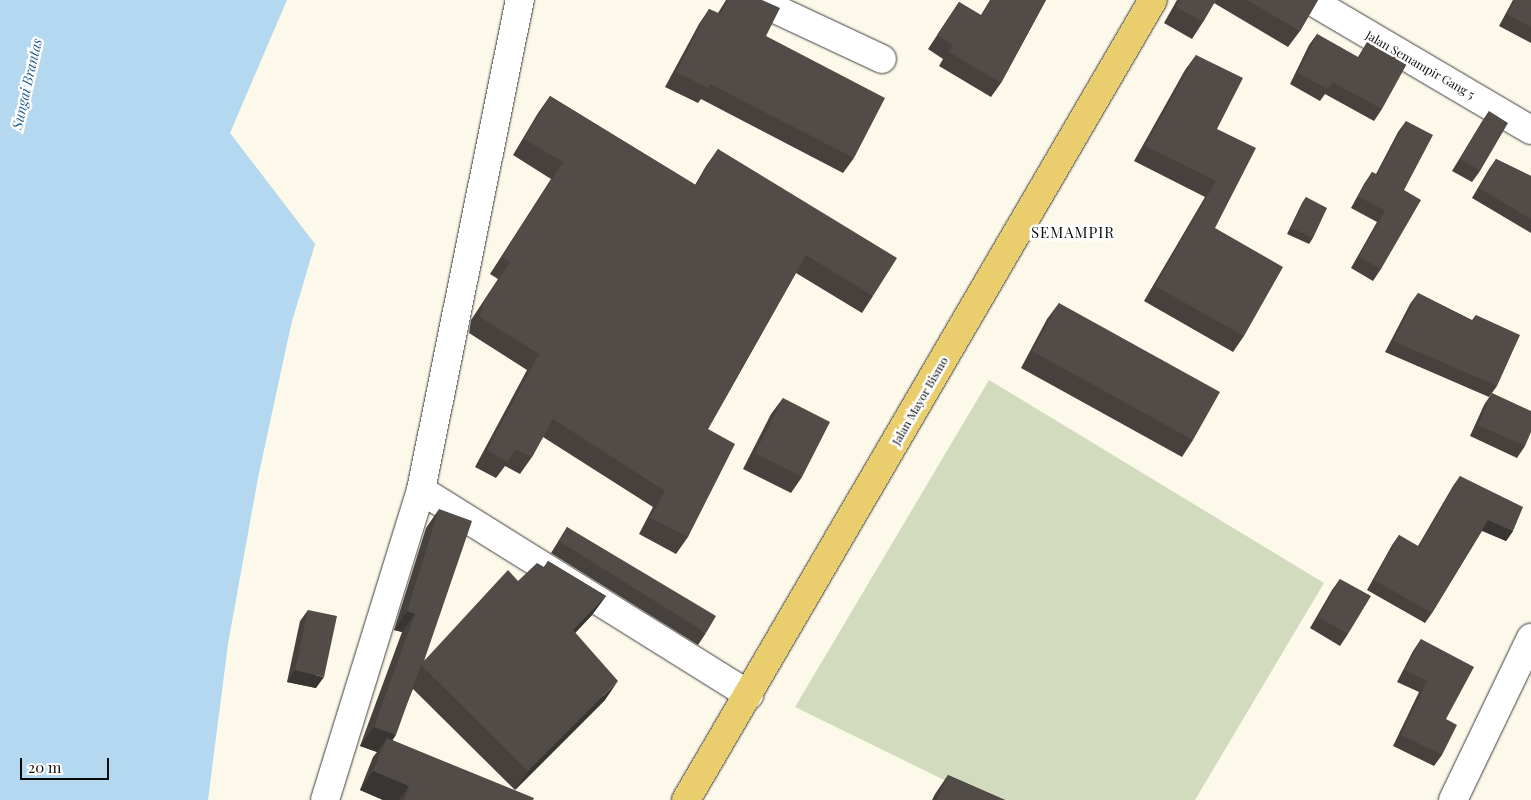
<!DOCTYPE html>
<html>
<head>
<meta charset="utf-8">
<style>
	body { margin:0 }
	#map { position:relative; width:1531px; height:800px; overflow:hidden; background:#fdf9ea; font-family:"Playfair Display",serif }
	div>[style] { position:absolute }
	.cemetery>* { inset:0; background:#d2dbbe }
	.water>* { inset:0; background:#b4d8ef }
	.roads { filter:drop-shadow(0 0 1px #3d3d3d) drop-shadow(0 0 1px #3d3d3d) }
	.minor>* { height:28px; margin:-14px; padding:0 14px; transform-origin:14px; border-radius:14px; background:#fff }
	.major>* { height:28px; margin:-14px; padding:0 14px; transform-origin:14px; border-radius:14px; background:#eacd6d }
	.wall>* { inset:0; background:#47413e }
	.shaded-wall>* { inset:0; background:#393532 }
	.building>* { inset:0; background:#524c48 }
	span { translate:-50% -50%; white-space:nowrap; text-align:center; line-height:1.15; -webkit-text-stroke:5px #fff; paint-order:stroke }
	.street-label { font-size:12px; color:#0a0a0a }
	.water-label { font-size:14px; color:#225e8e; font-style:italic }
	.quarter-label { font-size:15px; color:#0a0a0a; letter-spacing:1px }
	.scale { position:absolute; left:20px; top:758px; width:89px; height:22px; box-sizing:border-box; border:2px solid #0a0a0a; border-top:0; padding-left:6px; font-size:15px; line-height:18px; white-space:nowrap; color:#0a0a0a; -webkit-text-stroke:4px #fff; paint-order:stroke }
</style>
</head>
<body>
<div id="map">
	<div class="cemetery">
		<div style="clip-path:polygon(989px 380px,1324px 583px,1195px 800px,985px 800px,795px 707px)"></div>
	</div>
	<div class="water">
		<div style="clip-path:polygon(0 0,287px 0,230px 133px,315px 244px,291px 325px,258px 478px,228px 644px,208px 800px,0 800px)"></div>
	</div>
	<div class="roads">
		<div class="minor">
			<div style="left:756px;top:0;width:139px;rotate:25.1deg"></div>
			<div style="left:1310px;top:0;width:256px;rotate:30.5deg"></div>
			<div style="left:421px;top:490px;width:387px;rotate:32deg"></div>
			<div style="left:325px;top:800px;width:325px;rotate:-72.8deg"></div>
			<div style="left:421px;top:490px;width:500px;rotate:-78.6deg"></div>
			<div style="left:1453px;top:800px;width:180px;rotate:-64.3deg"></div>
		</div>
		<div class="major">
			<div style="left:686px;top:800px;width:926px;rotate:-59.73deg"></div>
		</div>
	</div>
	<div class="wall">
		<div style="clip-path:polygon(726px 0,762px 0,766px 36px,854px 158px,843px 173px,701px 99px,698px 103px,665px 87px,699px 24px,709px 9px,718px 13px)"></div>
		<div style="clip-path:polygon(990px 0,1046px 0,1001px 83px,991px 97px,939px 66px,943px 59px,928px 49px,959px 2px,981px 15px)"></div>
		<div style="clip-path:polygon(1177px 0,1318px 0,1300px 31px,1288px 47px,1214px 3px,1203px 22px,1192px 39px,1164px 23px)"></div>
		<div style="clip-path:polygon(1513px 0,1531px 0,1531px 43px,1499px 26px)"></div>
		<div style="clip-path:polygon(1317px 34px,1358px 57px,1370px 37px,1382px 109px,1374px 121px,1325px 94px,1320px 101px,1290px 84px,1309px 45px)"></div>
		<div style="clip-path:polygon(1196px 55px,1217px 129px,1215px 228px,1244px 336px,1233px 352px,1144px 301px,1205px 197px,1134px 161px,1185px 70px)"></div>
		<div style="clip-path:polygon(550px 96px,695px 185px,706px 166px,718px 149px,873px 296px,862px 313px,796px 273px,708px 429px,688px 537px,676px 554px,639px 534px,653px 507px,543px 437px,532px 457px,520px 474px,505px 466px,496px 478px,475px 467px,527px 370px,469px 333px,471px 320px,498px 279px,490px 274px,551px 179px,513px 155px,538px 113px)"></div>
		<div style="clip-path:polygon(1489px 111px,1480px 171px,1472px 182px,1452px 171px,1481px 123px)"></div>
		<div style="clip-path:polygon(1406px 121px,1404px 190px,1381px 269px,1373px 281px,1351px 268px,1377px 222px,1351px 208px,1364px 184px,1372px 172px,1376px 174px,1398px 132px)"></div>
		<div style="clip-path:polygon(1496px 159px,1531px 176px,1531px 233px,1472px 198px,1489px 169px)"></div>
		<div style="clip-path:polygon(1306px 197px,1313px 238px,1309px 244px,1287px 234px,1302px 203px)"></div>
		<div style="clip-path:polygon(1418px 293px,1472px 320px,1476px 315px,1497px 386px,1489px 397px,1385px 352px,1410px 304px)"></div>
		<div style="clip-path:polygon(1059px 303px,1193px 440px,1182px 457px,1021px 368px,1047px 319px)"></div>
		<div style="clip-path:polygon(1492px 393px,1525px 446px,1517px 458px,1470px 436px,1484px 405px)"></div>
		<div style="clip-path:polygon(783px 398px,802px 477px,791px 493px,743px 469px,771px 414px)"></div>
		<div style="clip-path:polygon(1460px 476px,1513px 531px,1506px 541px,1482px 531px,1432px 613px,1425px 623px,1367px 590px,1392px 545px,1399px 535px,1418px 546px,1453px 486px)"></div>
		<div style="clip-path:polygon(439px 509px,424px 661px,518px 581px,544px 567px,548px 561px,606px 596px,592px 615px,575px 633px,605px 700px,515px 790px,413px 689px,392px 740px,533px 800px,383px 800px,360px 790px,373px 757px,377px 752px,360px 746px,402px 632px,394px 630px,426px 528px)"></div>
		<div style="clip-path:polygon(567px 527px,706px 633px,698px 645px,551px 553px)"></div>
		<div style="clip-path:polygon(1340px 579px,1348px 634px,1340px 646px,1310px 628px,1332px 590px)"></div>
		<div style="clip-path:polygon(308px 610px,316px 688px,287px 682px,300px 621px)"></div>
		<div style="clip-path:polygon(1421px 639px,1446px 719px,1442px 755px,1434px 766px,1393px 746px,1419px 692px,1397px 682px,1413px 651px)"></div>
		<div style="clip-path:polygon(948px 775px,1005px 800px,932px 800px,935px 794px)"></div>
	</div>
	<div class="shaded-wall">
		<div style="clip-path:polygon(1488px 520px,1513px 531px,1506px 541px,1481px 530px)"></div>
		<div style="clip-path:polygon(606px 596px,592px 615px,560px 649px,573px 630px)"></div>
		<div style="clip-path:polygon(407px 611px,415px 614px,402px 632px,394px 630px)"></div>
		<div style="clip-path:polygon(295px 670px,324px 677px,316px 688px,287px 682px)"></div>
		<div style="clip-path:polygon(618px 681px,605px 700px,515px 790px,528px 771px)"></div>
		<div style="clip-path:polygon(374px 727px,396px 735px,383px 754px,387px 738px,377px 752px,360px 746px)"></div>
		<div style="clip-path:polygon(373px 771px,409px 786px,399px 800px,383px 800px,360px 790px)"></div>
	</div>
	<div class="building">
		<div style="clip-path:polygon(728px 0,762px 0,780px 8px,766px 36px,885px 98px,854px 158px,710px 84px,708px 88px,676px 72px,709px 9px,720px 14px)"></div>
		<div style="clip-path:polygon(991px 0,1046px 0,1001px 83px,949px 52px,953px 45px,937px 35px,959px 2px,982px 16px)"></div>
		<div style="clip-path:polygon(1180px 0,1216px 0,1203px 22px,1176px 7px)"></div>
		<div style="clip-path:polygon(1247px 0,1318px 0,1300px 31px)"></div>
		<div style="clip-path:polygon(1515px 0,1531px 0,1531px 27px,1507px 14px)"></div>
		<div style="clip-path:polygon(1317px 34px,1359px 58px,1370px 37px,1409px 60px,1382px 109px,1332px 82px,1328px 89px,1298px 73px)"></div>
		<div style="clip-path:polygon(1196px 55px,1243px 78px,1217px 129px,1256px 148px,1215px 228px,1283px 267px,1244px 336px,1155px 286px,1216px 181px,1145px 146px)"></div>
		<div style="clip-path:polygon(550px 96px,696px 185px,718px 149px,897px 258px,873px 296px,806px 255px,708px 429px,735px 444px,688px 537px,650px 518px,665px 491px,553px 419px,532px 457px,515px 449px,508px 462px,487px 450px,539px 354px,480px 317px,483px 304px,510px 262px,502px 257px,563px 162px,524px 139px)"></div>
		<div style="clip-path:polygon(1489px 111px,1508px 123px,1480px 171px,1460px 159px)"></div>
		<div style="clip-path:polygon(1406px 121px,1433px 135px,1404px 190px,1421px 200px,1381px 269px,1359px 257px,1385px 211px,1358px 196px,1372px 172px,1377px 175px)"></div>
		<div style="clip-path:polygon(1496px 159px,1531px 176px,1531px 219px,1479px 188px)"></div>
		<div style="clip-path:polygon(1306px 197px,1327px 208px,1313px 238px,1291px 228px)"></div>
		<div style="clip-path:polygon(1418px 293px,1473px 321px,1476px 315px,1520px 335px,1497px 386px,1393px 341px)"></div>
		<div style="clip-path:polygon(1059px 303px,1220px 392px,1193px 440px,1032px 351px)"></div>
		<div style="clip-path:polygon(1492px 393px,1531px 411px,1531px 432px,1525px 446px,1478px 425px)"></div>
		<div style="clip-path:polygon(783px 398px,830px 422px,802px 477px,755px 453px)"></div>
		<div style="clip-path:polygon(1460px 476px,1523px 507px,1513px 531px,1488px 520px,1432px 613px,1374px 580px,1399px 535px,1419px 547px)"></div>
		<div style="clip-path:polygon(439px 509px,472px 521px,424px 661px,508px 570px,518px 581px,537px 563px,544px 567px,548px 561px,606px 596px,573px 630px,618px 681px,528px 771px,421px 665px,396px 735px,374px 727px,415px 614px,407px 611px)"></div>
		<div style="clip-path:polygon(567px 527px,716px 616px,706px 633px,559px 541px)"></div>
		<div style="clip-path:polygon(1340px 579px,1371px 596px,1348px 634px,1318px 617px)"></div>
		<div style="clip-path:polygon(308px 610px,337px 616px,324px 677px,295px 670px)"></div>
		<div style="clip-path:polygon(1421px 639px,1474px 667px,1446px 719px,1457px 725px,1442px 755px,1401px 735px,1427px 681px,1405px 670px)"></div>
		<div style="clip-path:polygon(387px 738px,534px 798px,533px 800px,404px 800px,409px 786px,373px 771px)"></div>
		<div style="clip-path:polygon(948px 775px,1005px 800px,937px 800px)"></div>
	</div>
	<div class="street-label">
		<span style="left:1420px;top:65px;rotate:30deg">Jalan Semampir Gang 5</span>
		<span style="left:920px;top:401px;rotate:-60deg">Jalan Mayor Bismo</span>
	</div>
	<div class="water-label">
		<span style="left:27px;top:84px;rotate:-77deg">Sungai Brantas</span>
	</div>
	<div class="quarter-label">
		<span style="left:1073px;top:233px">SEMAMPIR</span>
	</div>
	<div class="scale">20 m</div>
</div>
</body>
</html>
